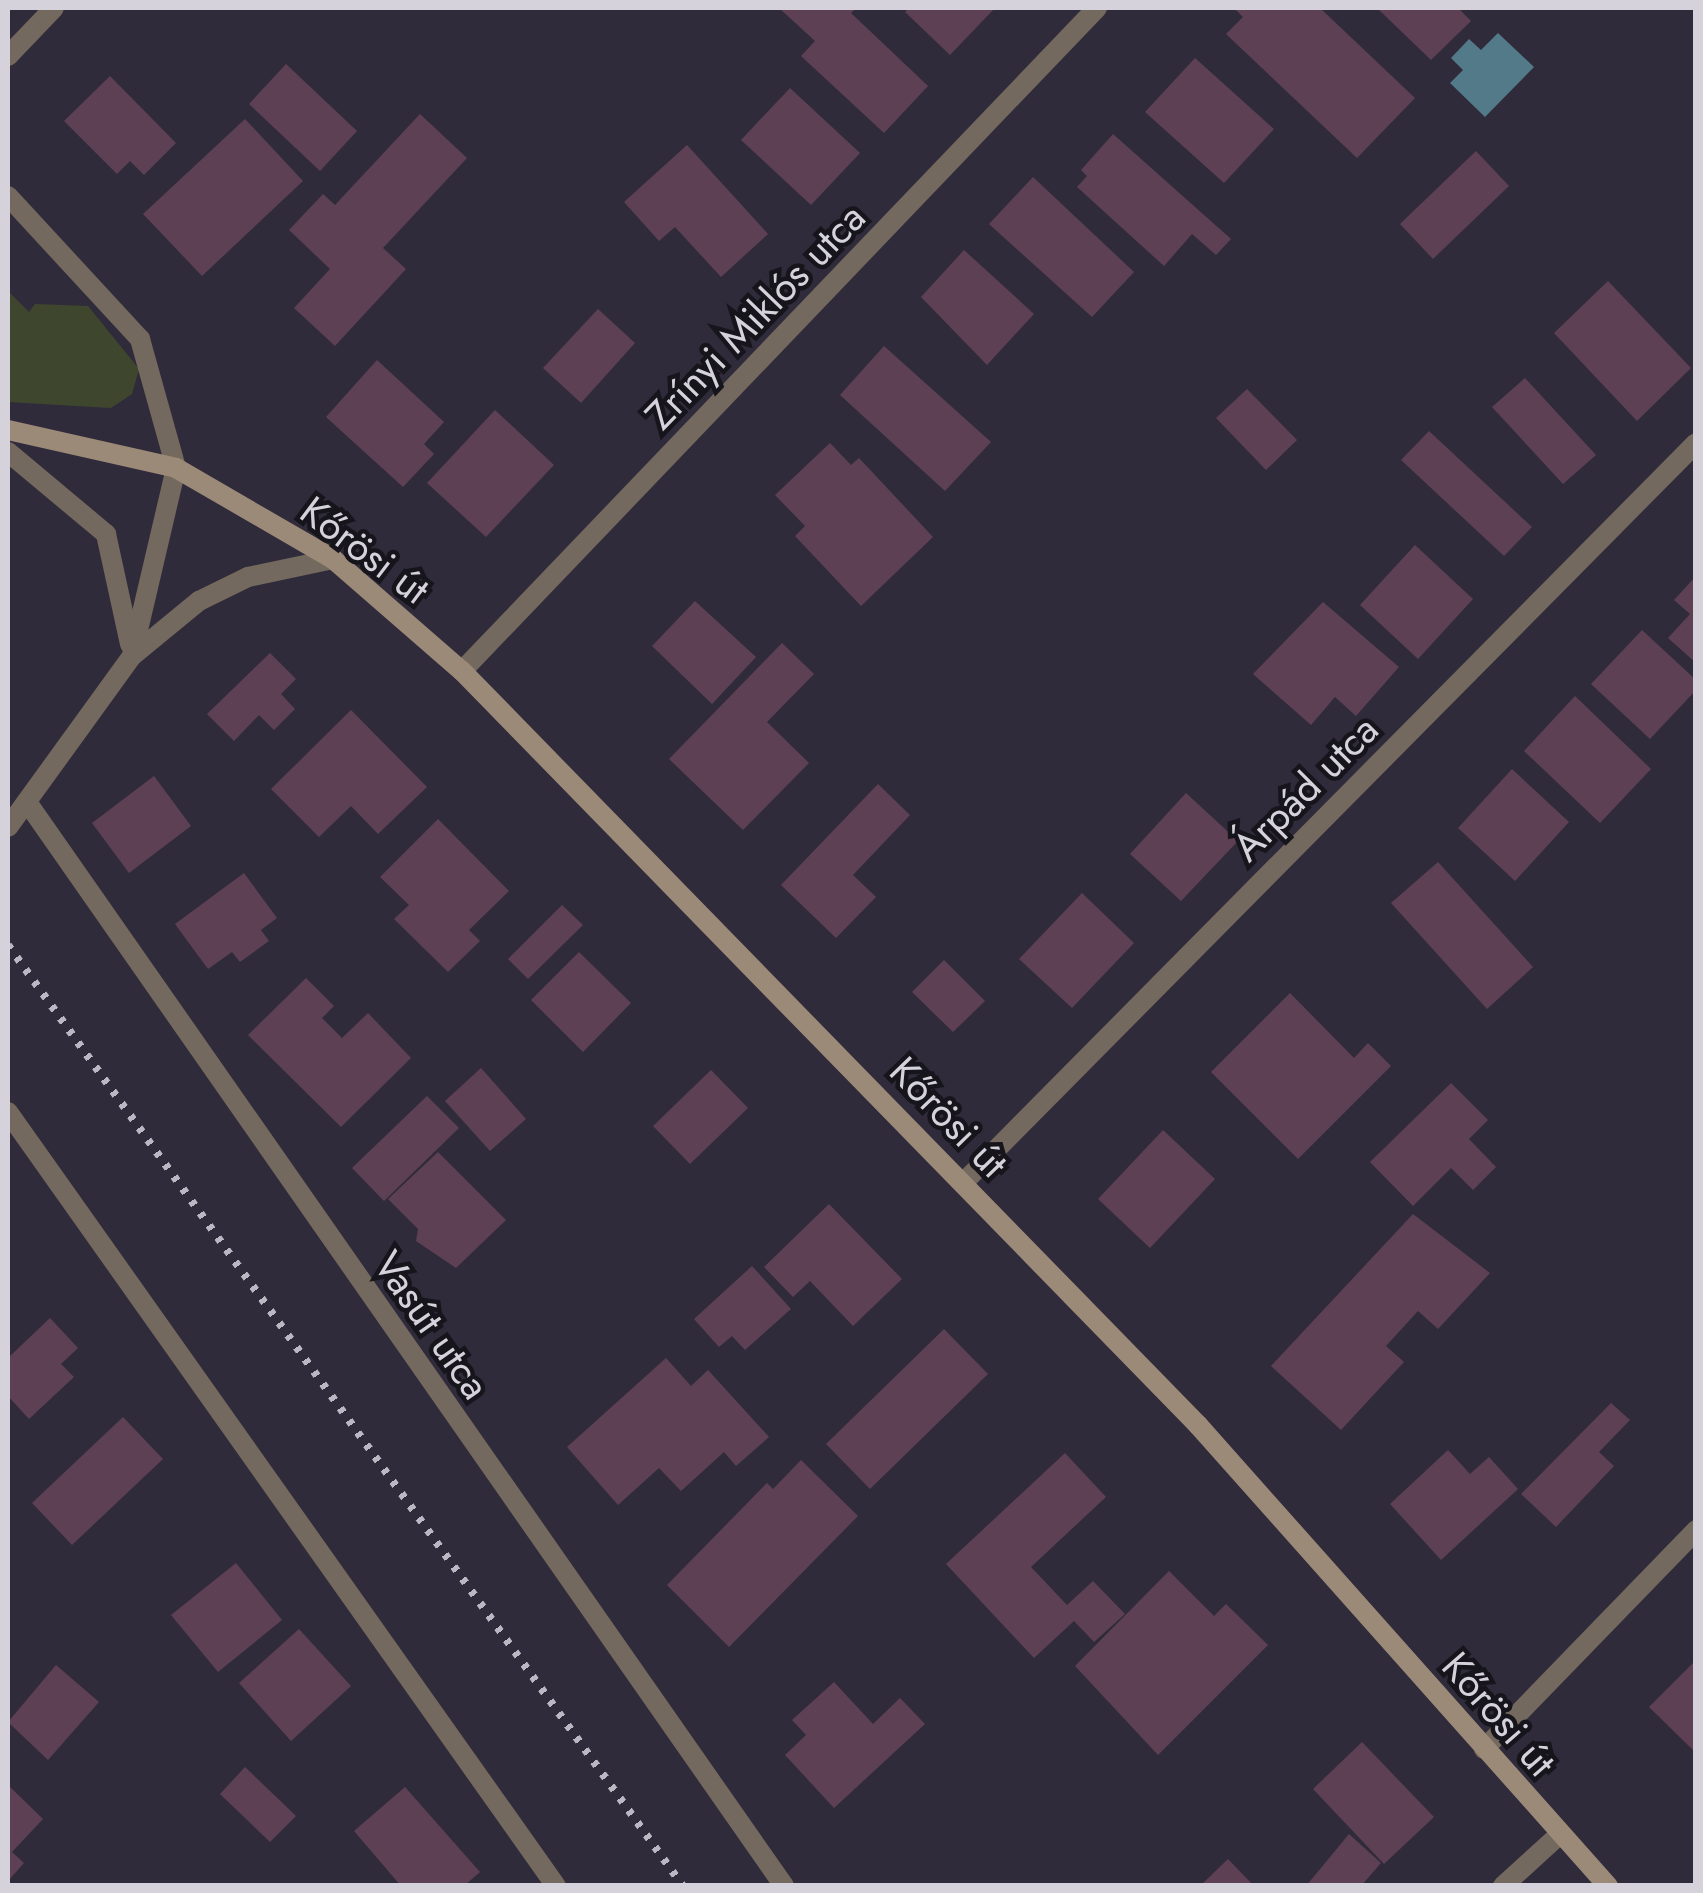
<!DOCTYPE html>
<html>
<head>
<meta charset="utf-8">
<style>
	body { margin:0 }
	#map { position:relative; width:1703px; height:1893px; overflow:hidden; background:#302b3a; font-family:Jost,sans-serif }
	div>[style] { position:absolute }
	.green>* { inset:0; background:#3e472e }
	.water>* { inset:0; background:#527a88 }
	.building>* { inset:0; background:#5d4053 }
	.street>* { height:20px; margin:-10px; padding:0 10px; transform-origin:10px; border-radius:10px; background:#74695e }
	.secondary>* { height:20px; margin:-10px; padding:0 10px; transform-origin:10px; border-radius:10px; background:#9c8a78 }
	.rail>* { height:8px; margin-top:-4px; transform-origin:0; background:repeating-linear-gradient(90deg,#bcb8c3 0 5px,transparent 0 15px) }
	span { translate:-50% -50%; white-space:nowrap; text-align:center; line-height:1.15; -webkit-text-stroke:9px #17151c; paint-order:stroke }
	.street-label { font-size:40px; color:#d5d2dc }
	.frame { position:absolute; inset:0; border:10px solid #d5d2dc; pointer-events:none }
</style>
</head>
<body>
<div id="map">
	<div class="green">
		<div style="clip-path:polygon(8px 291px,29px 312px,35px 304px,88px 306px,139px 369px,132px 394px,111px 408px,8px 402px)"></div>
	</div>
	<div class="water">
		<div style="clip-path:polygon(1498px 33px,1534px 67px,1485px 117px,1450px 83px,1463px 70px,1451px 58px,1469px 39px,1481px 50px)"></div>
	</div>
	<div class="building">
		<div style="clip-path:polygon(779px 8px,856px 8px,851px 13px,928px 86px,884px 133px,801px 56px,815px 41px)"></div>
		<div style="clip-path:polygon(909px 8px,995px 8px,950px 55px,905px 12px)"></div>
		<div style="clip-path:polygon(1234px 8px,1320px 8px,1415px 98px,1357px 158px,1226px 34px,1243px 17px)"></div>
		<div style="clip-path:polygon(1377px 8px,1458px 8px,1471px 21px,1431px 60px)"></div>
		<div style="clip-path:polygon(1195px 58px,1274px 129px,1224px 183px,1145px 112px)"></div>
		<div style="clip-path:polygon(286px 64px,357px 131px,320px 171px,249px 104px)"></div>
		<div style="clip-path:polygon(110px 76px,176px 143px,144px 175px,130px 161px,117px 174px,64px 121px)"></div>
		<div style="clip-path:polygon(790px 88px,860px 153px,811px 205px,741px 140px)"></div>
		<div style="clip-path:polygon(420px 114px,467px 158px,383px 248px,406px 269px,335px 346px,294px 308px,330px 269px,289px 230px,323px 194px,335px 205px)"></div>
		<div style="clip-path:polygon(245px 119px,303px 181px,202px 276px,143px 214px)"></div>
		<div style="clip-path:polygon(1113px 134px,1231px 239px,1216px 255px,1192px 234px,1164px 266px,1077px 187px,1087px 176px,1081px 170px)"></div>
		<div style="clip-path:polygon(687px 145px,768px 234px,721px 277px,675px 227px,659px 241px,624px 202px)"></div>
		<div style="clip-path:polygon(1476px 151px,1509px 186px,1433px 259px,1400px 224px)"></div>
		<div style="clip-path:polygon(1033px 177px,1134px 272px,1092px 317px,989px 224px)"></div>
		<div style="clip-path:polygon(964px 250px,1034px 314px,987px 365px,921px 297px)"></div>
		<div style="clip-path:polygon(1608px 281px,1691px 368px,1637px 421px,1554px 333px)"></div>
		<div style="clip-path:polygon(598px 309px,635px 343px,581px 403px,543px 368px)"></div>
		<div style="clip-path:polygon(884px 346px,991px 442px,945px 491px,840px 395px)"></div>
		<div style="clip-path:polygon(377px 360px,444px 422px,424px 444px,434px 454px,403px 487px,326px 417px)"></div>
		<div style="clip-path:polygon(1525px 378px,1596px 455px,1563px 484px,1492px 407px)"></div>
		<div style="clip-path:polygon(1247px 389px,1297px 440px,1266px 470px,1216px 418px)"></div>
		<div style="clip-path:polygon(495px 410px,554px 465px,486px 537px,427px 483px)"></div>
		<div style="clip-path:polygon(1429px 431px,1532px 527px,1504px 556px,1401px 460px)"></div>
		<div style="clip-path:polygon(830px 443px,851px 465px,859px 458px,933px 537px,861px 606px,795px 536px,805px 526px,775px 495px)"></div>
		<div style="clip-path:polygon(1415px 545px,1473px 599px,1418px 659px,1360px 605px)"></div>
		<div style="clip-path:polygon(1696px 576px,1696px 663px,1668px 638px,1690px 614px,1674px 600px)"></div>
		<div style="clip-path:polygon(695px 601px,756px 657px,712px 704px,652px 646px)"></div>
		<div style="clip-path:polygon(1323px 602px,1399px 667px,1356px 716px,1335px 697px,1311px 725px,1253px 674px)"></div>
		<div style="clip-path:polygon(1642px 630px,1696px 680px,1696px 690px,1650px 739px,1591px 684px)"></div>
		<div style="clip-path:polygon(782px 643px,814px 674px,767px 722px,809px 763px,743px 830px,669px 759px)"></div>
		<div style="clip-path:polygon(270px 653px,296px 679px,281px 694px,295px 709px,274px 730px,259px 715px,234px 741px,207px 714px)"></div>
		<div style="clip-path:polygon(1575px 696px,1651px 769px,1600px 823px,1524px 751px)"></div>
		<div style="clip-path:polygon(351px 710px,427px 787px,378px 834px,351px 806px,319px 837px,271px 789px)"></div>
		<div style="clip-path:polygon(1512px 769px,1569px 822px,1515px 881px,1458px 828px)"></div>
		<div style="clip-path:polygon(154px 776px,191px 826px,129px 873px,92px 823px)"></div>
		<div style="clip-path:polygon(878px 784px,910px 815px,853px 875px,876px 897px,836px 938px,781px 885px)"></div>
		<div style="clip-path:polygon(1186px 793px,1238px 841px,1181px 901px,1130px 854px)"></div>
		<div style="clip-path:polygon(438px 819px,509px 891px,469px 930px,480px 941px,448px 972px,394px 919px,409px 905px,380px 877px)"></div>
		<div style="clip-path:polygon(1438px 862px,1533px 967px,1487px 1009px,1391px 903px)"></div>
		<div style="clip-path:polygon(244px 873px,277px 918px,261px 930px,269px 941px,240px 962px,232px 952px,208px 969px,175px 924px)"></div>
		<div style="clip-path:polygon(1082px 893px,1134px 943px,1072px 1008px,1019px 959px)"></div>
		<div style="clip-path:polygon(562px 905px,583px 925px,528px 979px,508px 959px)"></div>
		<div style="clip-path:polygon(579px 952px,631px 1003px,583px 1052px,531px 1000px)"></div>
		<div style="clip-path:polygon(944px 960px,985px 1001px,953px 1032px,912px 992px)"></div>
		<div style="clip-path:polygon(306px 978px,334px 1006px,322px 1018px,342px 1038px,368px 1013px,411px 1058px,341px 1127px,248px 1035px)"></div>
		<div style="clip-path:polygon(1290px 993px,1354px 1058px,1368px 1043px,1391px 1066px,1298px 1159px,1211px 1072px)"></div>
		<div style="clip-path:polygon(481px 1068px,526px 1119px,490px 1151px,445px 1101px)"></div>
		<div style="clip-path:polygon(711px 1070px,748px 1108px,690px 1164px,653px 1126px)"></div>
		<div style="clip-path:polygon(1451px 1083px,1488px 1120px,1469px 1139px,1496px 1167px,1473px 1190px,1451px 1168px,1413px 1206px,1370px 1162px)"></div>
		<div style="clip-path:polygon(427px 1096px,459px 1128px,384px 1201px,352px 1168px)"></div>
		<div style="clip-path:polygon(1163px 1130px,1215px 1179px,1150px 1248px,1098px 1199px)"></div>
		<div style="clip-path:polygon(438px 1152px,506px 1220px,456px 1268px,416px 1241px,418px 1229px,388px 1199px)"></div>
		<div style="clip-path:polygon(829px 1204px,902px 1279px,853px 1326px,810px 1281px,793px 1297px,764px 1267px)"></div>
		<div style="clip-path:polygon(1413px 1214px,1490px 1273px,1438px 1329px,1418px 1311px,1386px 1346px,1404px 1362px,1341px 1430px,1271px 1366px)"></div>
		<div style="clip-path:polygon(752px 1266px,791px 1309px,745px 1350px,732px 1336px,719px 1347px,694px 1319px)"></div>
		<div style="clip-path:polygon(50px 1318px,78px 1348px,61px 1364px,74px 1377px,29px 1419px,8px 1396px,8px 1358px)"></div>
		<div style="clip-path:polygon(944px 1329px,988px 1374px,870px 1489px,826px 1444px)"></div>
		<div style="clip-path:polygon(666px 1358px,691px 1386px,708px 1370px,769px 1437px,736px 1466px,724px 1452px,681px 1491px,659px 1468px,618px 1505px,567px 1447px)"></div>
		<div style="clip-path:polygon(1611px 1403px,1630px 1420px,1599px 1452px,1614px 1466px,1556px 1527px,1521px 1494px)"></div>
		<div style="clip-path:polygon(123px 1417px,163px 1459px,72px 1545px,32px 1503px)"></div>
		<div style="clip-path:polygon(1448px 1450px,1470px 1474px,1489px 1457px,1518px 1489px,1441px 1560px,1390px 1504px)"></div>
		<div style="clip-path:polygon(1065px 1453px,1106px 1497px,1031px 1567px,1067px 1605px,1093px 1581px,1125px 1614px,1094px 1642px,1074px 1621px,1034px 1658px,946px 1564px)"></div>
		<div style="clip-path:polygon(801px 1460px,858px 1516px,729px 1647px,667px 1585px,767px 1483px,773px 1489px)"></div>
		<div style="clip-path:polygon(236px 1563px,282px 1620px,218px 1672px,171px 1615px)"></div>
		<div style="clip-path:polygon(1169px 1571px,1214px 1616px,1226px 1604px,1268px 1645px,1158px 1755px,1075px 1666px)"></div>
		<div style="clip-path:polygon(299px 1629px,351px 1686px,291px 1741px,239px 1683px)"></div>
		<div style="clip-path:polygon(1696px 1660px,1696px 1753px,1649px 1707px)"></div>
		<div style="clip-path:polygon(56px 1665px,99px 1702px,48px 1760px,8px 1722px)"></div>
		<div style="clip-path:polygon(834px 1682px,873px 1724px,900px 1698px,925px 1724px,834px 1808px,785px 1755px,806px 1735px,792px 1720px)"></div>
		<div style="clip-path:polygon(1362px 1742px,1434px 1817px,1384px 1864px,1313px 1789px)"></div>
		<div style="clip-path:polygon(245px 1767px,296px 1816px,270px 1842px,220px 1794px)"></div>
		<div style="clip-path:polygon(8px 1785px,43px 1819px,12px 1852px,24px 1863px,8px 1881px)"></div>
		<div style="clip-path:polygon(405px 1787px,480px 1872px,464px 1886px,401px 1886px,354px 1831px)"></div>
		<div style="clip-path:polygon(1349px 1834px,1381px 1863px,1361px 1886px,1306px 1886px)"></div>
		<div style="clip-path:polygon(1228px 1859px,1254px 1886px,1200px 1886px)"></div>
	</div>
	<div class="street">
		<div style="left:8px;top:56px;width:66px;rotate:-46.2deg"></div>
		<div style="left:8px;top:196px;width:195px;rotate:47.3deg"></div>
		<div style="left:140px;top:339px;width:134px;rotate:74.4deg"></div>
		<div style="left:176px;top:468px;width:193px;rotate:103.2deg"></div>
		<div style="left:132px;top:656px;width:211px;rotate:125.9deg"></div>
		<div style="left:8px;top:452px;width:128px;rotate:39.9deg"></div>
		<div style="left:106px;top:534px;width:113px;rotate:77.7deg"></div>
		<div style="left:132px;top:656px;width:87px;rotate:-39.4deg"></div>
		<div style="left:199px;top:601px;width:55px;rotate:-26.1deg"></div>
		<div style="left:248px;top:577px;width:87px;rotate:-12deg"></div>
		<div style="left:462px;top:671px;width:918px;rotate:-46.24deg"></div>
		<div style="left:27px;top:802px;width:1322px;rotate:55.07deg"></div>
		<div style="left:8px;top:1112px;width:948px;rotate:54.7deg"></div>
		<div style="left:964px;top:1182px;width:1040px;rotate:-45.27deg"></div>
		<div style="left:1484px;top:1749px;width:305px;rotate:-45.9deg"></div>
		<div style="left:1503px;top:1886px;width:74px;rotate:-42.3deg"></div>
	</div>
	<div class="secondary">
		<div style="left:8px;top:430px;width:172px;rotate:12.7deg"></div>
		<div style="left:176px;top:468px;width:181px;rotate:30.1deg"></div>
		<div style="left:333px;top:559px;width:171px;rotate:41deg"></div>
		<div style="left:462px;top:671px;width:1054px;rotate:45.69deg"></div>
		<div style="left:1198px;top:1425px;width:617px;rotate:48.35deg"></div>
	</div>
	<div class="rail">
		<div style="left:8px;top:945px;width:1158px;rotate:54.35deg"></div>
	</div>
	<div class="street-label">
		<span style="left:755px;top:316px;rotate:-46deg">Zrínyi Miklós utca</span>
		<span style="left:365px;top:550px;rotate:37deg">Kőrösi út</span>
		<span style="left:1305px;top:788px;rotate:-45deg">Árpád utca</span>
		<span style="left:949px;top:1117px;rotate:46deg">Kőrösi út</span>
		<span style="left:432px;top:1325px;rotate:55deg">Vasút utca</span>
		<span style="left:1499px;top:1714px;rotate:49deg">Kőrösi út</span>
	</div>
	<div class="frame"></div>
</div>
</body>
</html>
